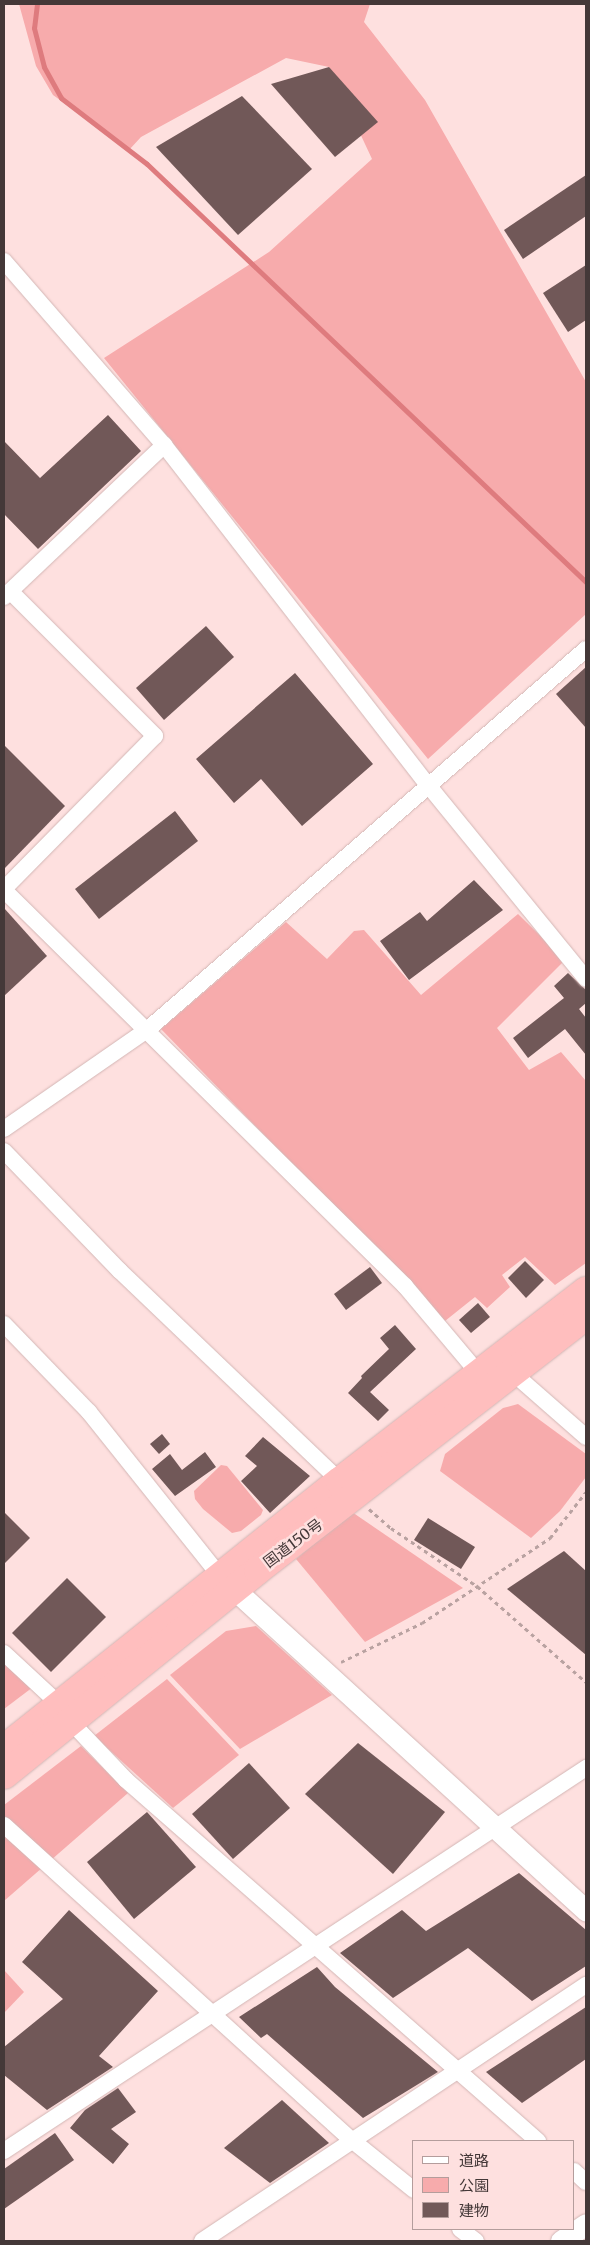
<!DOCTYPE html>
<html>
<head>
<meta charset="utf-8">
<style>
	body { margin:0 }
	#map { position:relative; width:590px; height:2245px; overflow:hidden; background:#fee0df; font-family:Merriweather,"Noto Sans JP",serif }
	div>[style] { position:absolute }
	.green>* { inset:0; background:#f7abac }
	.stream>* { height:5px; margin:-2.5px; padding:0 2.5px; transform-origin:2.5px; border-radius:2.5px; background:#de7b7e }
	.building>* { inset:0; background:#715858 }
	.path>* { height:3px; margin-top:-1.5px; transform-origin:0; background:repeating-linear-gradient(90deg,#b9a2a1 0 4px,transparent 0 8px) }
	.roads { filter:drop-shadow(0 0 1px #d3b6b5) drop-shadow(0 0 1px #d3b6b5) }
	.minor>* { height:16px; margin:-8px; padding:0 8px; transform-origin:8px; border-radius:8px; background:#fff }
	.tertiary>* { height:21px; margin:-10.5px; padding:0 10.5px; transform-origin:10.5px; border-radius:10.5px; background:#fff }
	.trunk>* { height:28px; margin:-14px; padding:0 14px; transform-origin:14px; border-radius:14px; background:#ffbebe }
	span { translate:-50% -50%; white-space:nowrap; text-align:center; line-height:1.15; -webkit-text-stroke:5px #fee0df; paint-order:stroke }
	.street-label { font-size:15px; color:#443838 }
	.frame { position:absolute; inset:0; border:5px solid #443838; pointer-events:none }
	.legend { position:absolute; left:412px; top:2140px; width:162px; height:90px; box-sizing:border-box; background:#fee0df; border:1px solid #b49d9c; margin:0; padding:6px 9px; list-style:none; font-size:15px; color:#443838 }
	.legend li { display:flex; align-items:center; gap:10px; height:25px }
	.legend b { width:25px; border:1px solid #b49d9c }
</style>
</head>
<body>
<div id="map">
	<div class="green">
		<div style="clip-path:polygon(19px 4px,370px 4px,364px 22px,425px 100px,586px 382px,586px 614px,428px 759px,104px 358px,269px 252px,372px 159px,329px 67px,286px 58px,141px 137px,129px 150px,53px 95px,36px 66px)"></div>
		<div style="clip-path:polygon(518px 914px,565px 960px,497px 1028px,529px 1070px,561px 1052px,586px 1081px,586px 1263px,555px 1285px,525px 1257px,502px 1275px,510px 1287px,487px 1308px,475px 1297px,445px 1321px,161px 1029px,286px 922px,327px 959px,354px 931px,364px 930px,421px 995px)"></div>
		<div style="clip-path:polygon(518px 1404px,586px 1454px,586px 1477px,560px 1511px,531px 1538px,440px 1471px,445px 1454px,503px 1408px)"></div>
		<div style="clip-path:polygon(221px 1465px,227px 1466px,263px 1510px,261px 1515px,241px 1531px,232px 1533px,203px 1509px,195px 1499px,194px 1491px)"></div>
		<div style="clip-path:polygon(352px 1512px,463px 1588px,365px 1642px,296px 1559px)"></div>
		<div style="clip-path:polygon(256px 1626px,332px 1695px,240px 1749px,170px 1675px,226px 1631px)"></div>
		<div style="clip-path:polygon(4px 1655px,37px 1684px,4px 1709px)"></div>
		<div style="clip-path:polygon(167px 1679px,239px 1755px,173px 1808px,94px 1736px)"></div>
		<div style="clip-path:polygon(81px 1746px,128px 1793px,4px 1901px,4px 1805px)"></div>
		<div style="clip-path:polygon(4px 1970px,24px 1992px,4px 2013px)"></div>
	</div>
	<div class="stream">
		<div style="left:37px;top:4px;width:24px;rotate:97deg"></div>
		<div style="left:34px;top:28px;width:40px;rotate:75.6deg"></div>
		<div style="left:44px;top:67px;width:35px;rotate:61deg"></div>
		<div style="left:61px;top:98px;width:108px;rotate:37.5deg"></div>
		<div style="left:147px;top:164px;width:606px;rotate:43.6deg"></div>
	</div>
	<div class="building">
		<div style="clip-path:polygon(329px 67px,378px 122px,335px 157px,271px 84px)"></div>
		<div style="clip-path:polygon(242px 96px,312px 169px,238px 235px,156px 147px)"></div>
		<div style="clip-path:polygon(586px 175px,586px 216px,523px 259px,504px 230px)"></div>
		<div style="clip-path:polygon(586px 265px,586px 320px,568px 332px,543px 293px)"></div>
		<div style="clip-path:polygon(108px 415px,141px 451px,38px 549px,4px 514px,4px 441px,40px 478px)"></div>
		<div style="clip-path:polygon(206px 626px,234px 657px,164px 720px,136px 688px)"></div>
		<div style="clip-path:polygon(586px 667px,586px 728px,556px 694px)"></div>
		<div style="clip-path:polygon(295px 673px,373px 764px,302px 826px,261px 779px,234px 803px,196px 759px)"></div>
		<div style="clip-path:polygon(4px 745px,65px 806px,4px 869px)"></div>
		<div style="clip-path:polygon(175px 811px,198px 841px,99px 919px,75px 889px)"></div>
		<div style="clip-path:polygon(474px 880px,503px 910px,409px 980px,380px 941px,420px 912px,427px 921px)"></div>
		<div style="clip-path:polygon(4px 908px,47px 956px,4px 996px)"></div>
		<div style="clip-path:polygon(568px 973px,586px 990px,586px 1003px,579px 1009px,586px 1018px,586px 1055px,565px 1029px,528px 1058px,513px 1038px,564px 998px,554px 986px)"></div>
		<div style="clip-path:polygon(525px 1261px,544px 1280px,526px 1298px,508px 1278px)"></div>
		<div style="clip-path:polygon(370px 1267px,382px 1283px,346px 1310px,334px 1294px)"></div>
		<div style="clip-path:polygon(478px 1303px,490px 1317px,471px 1333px,459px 1320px)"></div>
		<div style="clip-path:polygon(395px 1325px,416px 1349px,370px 1392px,389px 1410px,378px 1421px,348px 1393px,362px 1378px,361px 1376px,389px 1349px,380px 1338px)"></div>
		<div style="clip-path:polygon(162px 1434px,170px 1444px,159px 1454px,150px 1444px)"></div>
		<div style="clip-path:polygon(263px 1437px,310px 1476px,270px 1513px,241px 1481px,257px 1466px,245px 1456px)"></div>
		<div style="clip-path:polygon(205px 1452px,216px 1467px,175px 1496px,152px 1469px,170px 1454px,182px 1470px)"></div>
		<div style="clip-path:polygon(4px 1512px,30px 1538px,4px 1564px)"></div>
		<div style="clip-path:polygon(428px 1518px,475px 1547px,461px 1569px,414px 1540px)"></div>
		<div style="clip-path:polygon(564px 1551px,586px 1571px,586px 1655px,507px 1589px)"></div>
		<div style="clip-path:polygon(67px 1578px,106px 1617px,51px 1672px,12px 1633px)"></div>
		<div style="clip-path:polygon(358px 1743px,445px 1812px,393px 1874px,305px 1794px)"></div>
		<div style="clip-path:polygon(249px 1763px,290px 1808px,233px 1859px,192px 1814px)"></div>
		<div style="clip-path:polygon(147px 1812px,196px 1867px,134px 1919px,87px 1862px)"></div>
		<div style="clip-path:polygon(519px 1873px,586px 1930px,586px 1966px,532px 2001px,468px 1948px,393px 1998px,340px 1953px,402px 1910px,426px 1931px)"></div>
		<div style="clip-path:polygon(69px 1910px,158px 1991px,99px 2056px,113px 2067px,47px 2110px,4px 2075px,4px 2047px,63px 1999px,22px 1962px)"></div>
		<div style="clip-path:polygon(317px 1967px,335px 1987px,438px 2072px,363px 2118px,267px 2034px,261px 2038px,239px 2017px)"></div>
		<div style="clip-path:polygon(586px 2007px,586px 2059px,522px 2103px,486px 2072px)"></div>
		<div style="clip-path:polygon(118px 2088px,136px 2112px,111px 2129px,129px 2144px,113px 2164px,70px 2128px,85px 2110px)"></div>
		<div style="clip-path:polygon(282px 2100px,329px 2143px,270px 2183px,224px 2148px)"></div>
		<div style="clip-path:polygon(55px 2133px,74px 2160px,4px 2209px,4px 2169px)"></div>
	</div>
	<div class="path">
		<div style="left:369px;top:1509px;width:29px;rotate:41deg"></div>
		<div style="left:391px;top:1528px;width:104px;rotate:34deg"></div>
		<div style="left:477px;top:1586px;width:145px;rotate:41.4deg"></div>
		<div style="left:341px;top:1662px;width:90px;rotate:-25.7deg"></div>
		<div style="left:422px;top:1623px;width:154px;rotate:-33.6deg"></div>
		<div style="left:550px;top:1538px;width:58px;rotate:-52deg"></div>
	</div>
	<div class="roads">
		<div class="minor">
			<div style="left:4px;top:261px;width:244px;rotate:49deg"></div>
			<div style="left:164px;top:445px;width:430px;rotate:52.2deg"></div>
			<div style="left:428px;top:785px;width:250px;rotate:50.8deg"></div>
			<div style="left:4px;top:597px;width:221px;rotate:-43.5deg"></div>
			<div style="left:4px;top:889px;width:215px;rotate:-45.4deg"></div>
			<div style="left:155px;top:736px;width:204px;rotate:-135deg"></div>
			<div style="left:4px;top:890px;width:564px;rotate:44.64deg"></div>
			<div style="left:405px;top:1286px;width:115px;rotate:49.9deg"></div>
			<div style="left:4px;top:1129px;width:174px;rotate:-34.7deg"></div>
			<div style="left:147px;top:1030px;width:581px;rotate:-40.95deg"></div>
			<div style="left:4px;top:1151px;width:167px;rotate:46deg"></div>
			<div style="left:120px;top:1271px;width:304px;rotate:43.7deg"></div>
			<div style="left:4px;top:1324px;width:122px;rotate:46deg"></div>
			<div style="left:89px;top:1412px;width:210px;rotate:51.4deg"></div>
			<div style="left:513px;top:1373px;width:97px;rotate:41.2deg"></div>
			<div style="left:4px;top:1653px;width:74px;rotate:42.8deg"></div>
			<div style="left:71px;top:1722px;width:80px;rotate:46.5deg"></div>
			<div style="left:126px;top:1780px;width:548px;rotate:41.23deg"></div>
			<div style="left:4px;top:1825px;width:471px;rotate:42.2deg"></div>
			<div style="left:353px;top:2141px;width:78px;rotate:38.8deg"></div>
			<div style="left:4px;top:2151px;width:697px;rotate:-33.35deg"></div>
			<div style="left:574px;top:2171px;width:16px;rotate:43deg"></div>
			<div style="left:460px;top:2229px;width:20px;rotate:37deg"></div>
			<div style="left:202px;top:2241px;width:462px;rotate:-33.7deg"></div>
		</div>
		<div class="tertiary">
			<div style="left:223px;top:1579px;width:492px;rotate:42.4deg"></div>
			<div style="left:561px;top:2241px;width:30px;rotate:-34deg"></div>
		</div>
		<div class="trunk">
			<div style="left:4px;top:1749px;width:430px;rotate:-38.6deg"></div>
			<div style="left:340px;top:1481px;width:311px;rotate:-37.7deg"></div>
			<div style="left:4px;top:1775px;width:326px;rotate:-38.9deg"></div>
			<div style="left:258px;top:1570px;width:415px;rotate:-37.8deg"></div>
		</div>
	</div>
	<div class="street-label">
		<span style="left:293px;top:1543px;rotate:-37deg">国道150号</span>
	</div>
	<div class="frame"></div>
	<ul class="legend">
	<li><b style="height:6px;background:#fff"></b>道路</li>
	<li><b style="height:14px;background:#f7abac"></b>公園</li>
	<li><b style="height:14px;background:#715858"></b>建物</li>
	</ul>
</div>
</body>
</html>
